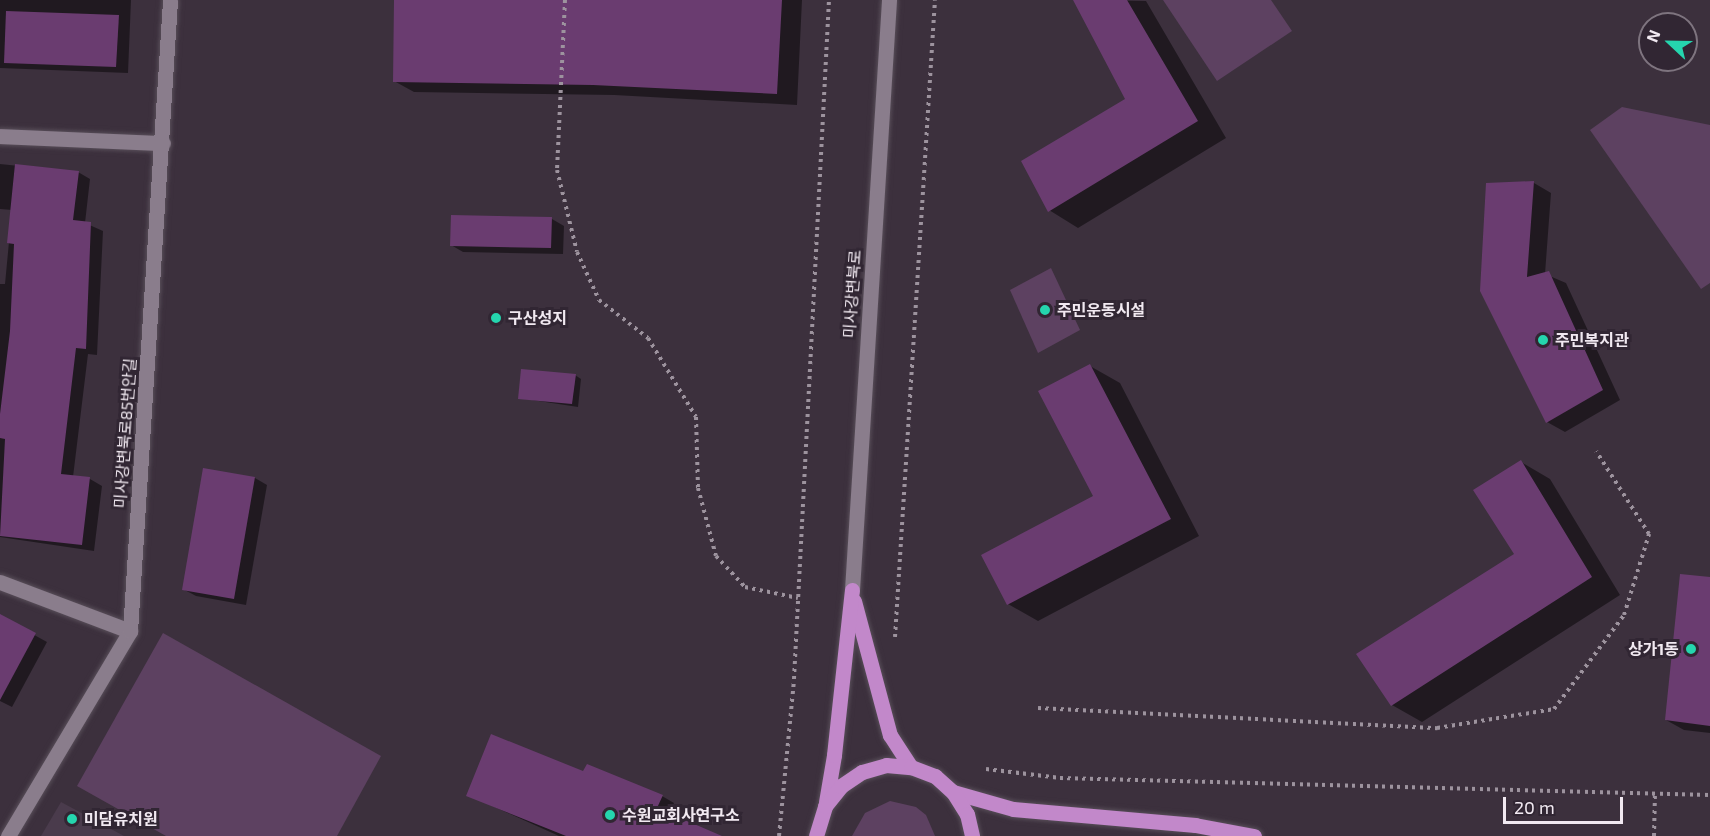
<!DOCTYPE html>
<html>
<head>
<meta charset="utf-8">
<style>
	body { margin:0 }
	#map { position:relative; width:1710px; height:836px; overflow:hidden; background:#3c303d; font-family:"Exo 2","Noto Sans KR",sans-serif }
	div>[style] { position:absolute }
	.built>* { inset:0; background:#4a3b4c }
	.green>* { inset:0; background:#5d4161 }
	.shadow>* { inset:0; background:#0007 }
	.building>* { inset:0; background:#6a3c70 }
	.path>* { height:4px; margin-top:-2px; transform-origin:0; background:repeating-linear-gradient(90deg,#9d939e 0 3px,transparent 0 7.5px) }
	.roads { filter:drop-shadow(0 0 2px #584e59) drop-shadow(0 0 2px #584e59) }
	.minor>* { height:15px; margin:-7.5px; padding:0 7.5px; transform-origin:7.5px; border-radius:7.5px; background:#8a7d8c }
	.major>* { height:15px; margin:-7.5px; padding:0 7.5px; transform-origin:7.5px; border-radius:7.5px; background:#c288ca }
	.dots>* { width:16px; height:16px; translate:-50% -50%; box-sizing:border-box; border:3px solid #312633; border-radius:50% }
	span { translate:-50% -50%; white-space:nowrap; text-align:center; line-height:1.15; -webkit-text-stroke:6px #312633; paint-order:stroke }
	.street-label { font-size:16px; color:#f1e9f1 }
	.poi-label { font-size:16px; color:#f1e9f1; font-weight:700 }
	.left { translate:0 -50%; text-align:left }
	.right { translate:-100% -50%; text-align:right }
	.north { position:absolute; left:1638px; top:12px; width:60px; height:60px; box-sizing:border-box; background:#312633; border:2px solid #7e747f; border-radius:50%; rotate:292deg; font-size:16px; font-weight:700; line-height:24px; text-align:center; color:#f1e9f1 }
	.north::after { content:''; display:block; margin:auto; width:21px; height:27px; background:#25d5ae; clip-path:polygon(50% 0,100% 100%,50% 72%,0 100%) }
	.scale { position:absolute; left:1503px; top:797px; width:120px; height:27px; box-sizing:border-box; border:3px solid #f1e9f1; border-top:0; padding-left:8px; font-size:18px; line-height:21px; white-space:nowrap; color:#f1e9f1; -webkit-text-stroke:4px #312633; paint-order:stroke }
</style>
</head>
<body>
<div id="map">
	<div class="built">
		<div style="clip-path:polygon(61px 802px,124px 836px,41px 836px)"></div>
	</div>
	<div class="green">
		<div style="clip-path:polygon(1163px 0,1271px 0,1292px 31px,1217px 81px)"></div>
		<div style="clip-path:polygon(1622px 107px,1710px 125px,1710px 283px,1701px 289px,1590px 130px)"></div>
		<div style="clip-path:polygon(1051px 268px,1080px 330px,1038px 353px,1010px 290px)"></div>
		<div style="clip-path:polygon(163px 633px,381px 756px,337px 836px,166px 836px,77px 786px)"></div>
		<div style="clip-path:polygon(890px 801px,916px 807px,926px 815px,935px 836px,852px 836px,865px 813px)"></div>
	</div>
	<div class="shadow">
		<div style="clip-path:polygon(0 0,131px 0,128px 73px,0 68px)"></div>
		<div style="clip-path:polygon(395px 0,802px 0,797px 105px,614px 95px,414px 92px,394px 81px)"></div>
		<div style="clip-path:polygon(1087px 0,1146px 1px,1226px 138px,1078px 228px,1049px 210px,1127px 100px)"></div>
		<div style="clip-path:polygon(0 164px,78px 172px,90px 179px,85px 223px,103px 231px,97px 355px,88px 354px,73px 477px,90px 479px,102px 486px,94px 551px,0 537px,0 284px,5px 284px,12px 210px,0 209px)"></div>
		<div style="clip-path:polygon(1534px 183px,1551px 193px,1545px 274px,1566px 283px,1620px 400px,1565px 432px,1547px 422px,1487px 185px)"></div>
		<div style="clip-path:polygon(552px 219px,564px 226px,563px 254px,463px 252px,451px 245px)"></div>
		<div style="clip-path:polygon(1090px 366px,1120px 383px,1199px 536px,1038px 621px,1008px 604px,1095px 496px)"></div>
		<div style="clip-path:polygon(575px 375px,581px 379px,578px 407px,519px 398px)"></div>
		<div style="clip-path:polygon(1521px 462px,1550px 479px,1620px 595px,1422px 722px,1392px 705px,1516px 554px)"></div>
		<div style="clip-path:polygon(204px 470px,255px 478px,267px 485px,246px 605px,196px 596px,183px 589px)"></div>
		<div style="clip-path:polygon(1710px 578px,1710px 733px,1684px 730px,1666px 720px)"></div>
		<div style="clip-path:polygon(0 616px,47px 642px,12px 707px,0 701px)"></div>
		<div style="clip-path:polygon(584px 773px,662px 796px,674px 803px,669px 815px,720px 836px,559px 836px,468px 795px)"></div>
	</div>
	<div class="building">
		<div style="clip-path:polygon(394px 0,782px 0,777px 94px,593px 85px,393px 82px)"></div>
		<div style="clip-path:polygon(1073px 0,1127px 0,1198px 121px,1048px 212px,1021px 161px,1125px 99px)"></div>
		<div style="clip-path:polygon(6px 11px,119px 15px,116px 67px,4px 63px)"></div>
		<div style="clip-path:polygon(15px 164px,79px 171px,73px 220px,91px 222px,86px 349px,76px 348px,61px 474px,90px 477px,82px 545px,0 536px,5px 439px,0 438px,0 414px,10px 331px,14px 244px,7px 243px)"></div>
		<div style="clip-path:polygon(1534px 181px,1527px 277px,1549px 271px,1603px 390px,1546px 423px,1480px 291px,1486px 183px)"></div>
		<div style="clip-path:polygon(451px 215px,552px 217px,551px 248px,450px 246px)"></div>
		<div style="clip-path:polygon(1090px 364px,1171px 519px,1007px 605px,981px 555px,1093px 496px,1038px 391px)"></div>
		<div style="clip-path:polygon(521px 369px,576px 374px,572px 404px,518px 399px)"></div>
		<div style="clip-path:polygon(1521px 460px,1592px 577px,1391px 706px,1356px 654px,1514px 554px,1473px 490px)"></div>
		<div style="clip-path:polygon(203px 468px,255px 477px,234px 599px,182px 590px)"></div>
		<div style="clip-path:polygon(1680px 574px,1710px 577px,1710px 726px,1665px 720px)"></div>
		<div style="clip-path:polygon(0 614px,36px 633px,0 700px)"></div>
		<div style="clip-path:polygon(491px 734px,583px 771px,587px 764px,663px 795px,657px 808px,722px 836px,566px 836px,466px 796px)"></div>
	</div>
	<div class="path">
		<div style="left:565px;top:0;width:170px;rotate:92.7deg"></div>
		<div style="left:557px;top:170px;width:84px;rotate:76.3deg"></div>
		<div style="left:577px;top:252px;width:53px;rotate:65.4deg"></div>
		<div style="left:599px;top:300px;width:62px;rotate:37.8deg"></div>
		<div style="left:648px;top:338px;width:92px;rotate:58.7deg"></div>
		<div style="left:696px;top:417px;width:71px;rotate:88.4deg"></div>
		<div style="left:698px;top:488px;width:70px;rotate:75.2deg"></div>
		<div style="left:716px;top:556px;width:42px;rotate:46.9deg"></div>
		<div style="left:745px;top:587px;width:54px;rotate:11.7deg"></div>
		<div style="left:895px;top:637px;width:638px;rotate:-86.41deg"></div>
		<div style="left:1038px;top:708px;width:400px;rotate:2.9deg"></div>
		<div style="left:1437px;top:728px;width:119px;rotate:-9.2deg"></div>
		<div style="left:1554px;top:709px;width:117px;rotate:-53.3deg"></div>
		<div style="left:1624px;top:615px;width:85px;rotate:-72.8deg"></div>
		<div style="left:1649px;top:534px;width:98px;rotate:-122.6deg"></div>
		<div style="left:986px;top:769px;width:75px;rotate:6.9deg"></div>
		<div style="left:1060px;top:778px;width:650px;rotate:1.5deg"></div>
		<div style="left:779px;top:836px;width:158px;rotate:-84.5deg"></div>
		<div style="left:794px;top:679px;width:680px;rotate:-87.05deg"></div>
		<div style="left:1654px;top:836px;width:44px;rotate:-88.7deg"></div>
	</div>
	<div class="roads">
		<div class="minor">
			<div style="left:0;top:136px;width:163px;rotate:2.5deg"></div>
			<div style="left:0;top:582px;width:139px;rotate:20.7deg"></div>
			<div style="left:852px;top:590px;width:591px;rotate:-86.41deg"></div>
			<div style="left:8px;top:836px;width:239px;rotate:-59.2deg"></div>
			<div style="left:130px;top:631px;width:632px;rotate:-86.37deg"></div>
		</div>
		<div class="major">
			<div style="left:854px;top:601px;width:139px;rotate:75deg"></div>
			<div style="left:890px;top:735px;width:38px;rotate:57deg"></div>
			<div style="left:953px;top:792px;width:62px;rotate:15.8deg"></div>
			<div style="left:1013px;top:809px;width:183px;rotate:5deg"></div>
			<div style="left:1195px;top:825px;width:60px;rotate:10.6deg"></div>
			<div style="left:826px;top:802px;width:48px;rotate:-80.3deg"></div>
			<div style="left:834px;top:755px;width:166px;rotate:-83.8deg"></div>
			<div style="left:816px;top:836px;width:31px;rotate:-73deg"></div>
			<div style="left:825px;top:806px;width:26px;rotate:-51deg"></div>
			<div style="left:841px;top:786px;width:25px;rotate:-34deg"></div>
			<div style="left:862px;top:772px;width:25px;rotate:-16deg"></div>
			<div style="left:886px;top:765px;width:25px;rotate:5deg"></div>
			<div style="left:911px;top:767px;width:26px;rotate:21deg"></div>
			<div style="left:935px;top:776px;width:24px;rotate:42deg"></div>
			<div style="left:953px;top:792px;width:26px;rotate:58deg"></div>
			<div style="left:967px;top:814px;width:23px;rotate:77deg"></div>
		</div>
	</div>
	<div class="dots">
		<div style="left:1045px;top:310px;background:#25d5ae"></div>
		<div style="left:496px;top:318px;background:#25d5ae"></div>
		<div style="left:1543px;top:340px;background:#25d5ae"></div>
		<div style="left:1691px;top:649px;background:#25d5ae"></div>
		<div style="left:610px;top:815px;background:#25d5ae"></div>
		<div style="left:72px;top:819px;background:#25d5ae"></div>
	</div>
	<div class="street-label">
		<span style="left:852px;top:294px;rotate:-86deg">미사강변북로</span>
		<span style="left:125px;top:433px;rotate:-86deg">미사강변북로85번안길</span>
	</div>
	<div class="poi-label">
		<span class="left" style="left:1057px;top:310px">주민운동시설</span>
		<span class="left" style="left:508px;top:318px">구산성지</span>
		<span class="left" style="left:1555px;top:340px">주민복지관</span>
		<span class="right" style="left:1679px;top:649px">상가1동</span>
		<span class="left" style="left:622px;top:815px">수원교회사연구소</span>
		<span class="left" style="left:84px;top:819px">미담유치원</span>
	</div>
	<div class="north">N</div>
	<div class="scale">20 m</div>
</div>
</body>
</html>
